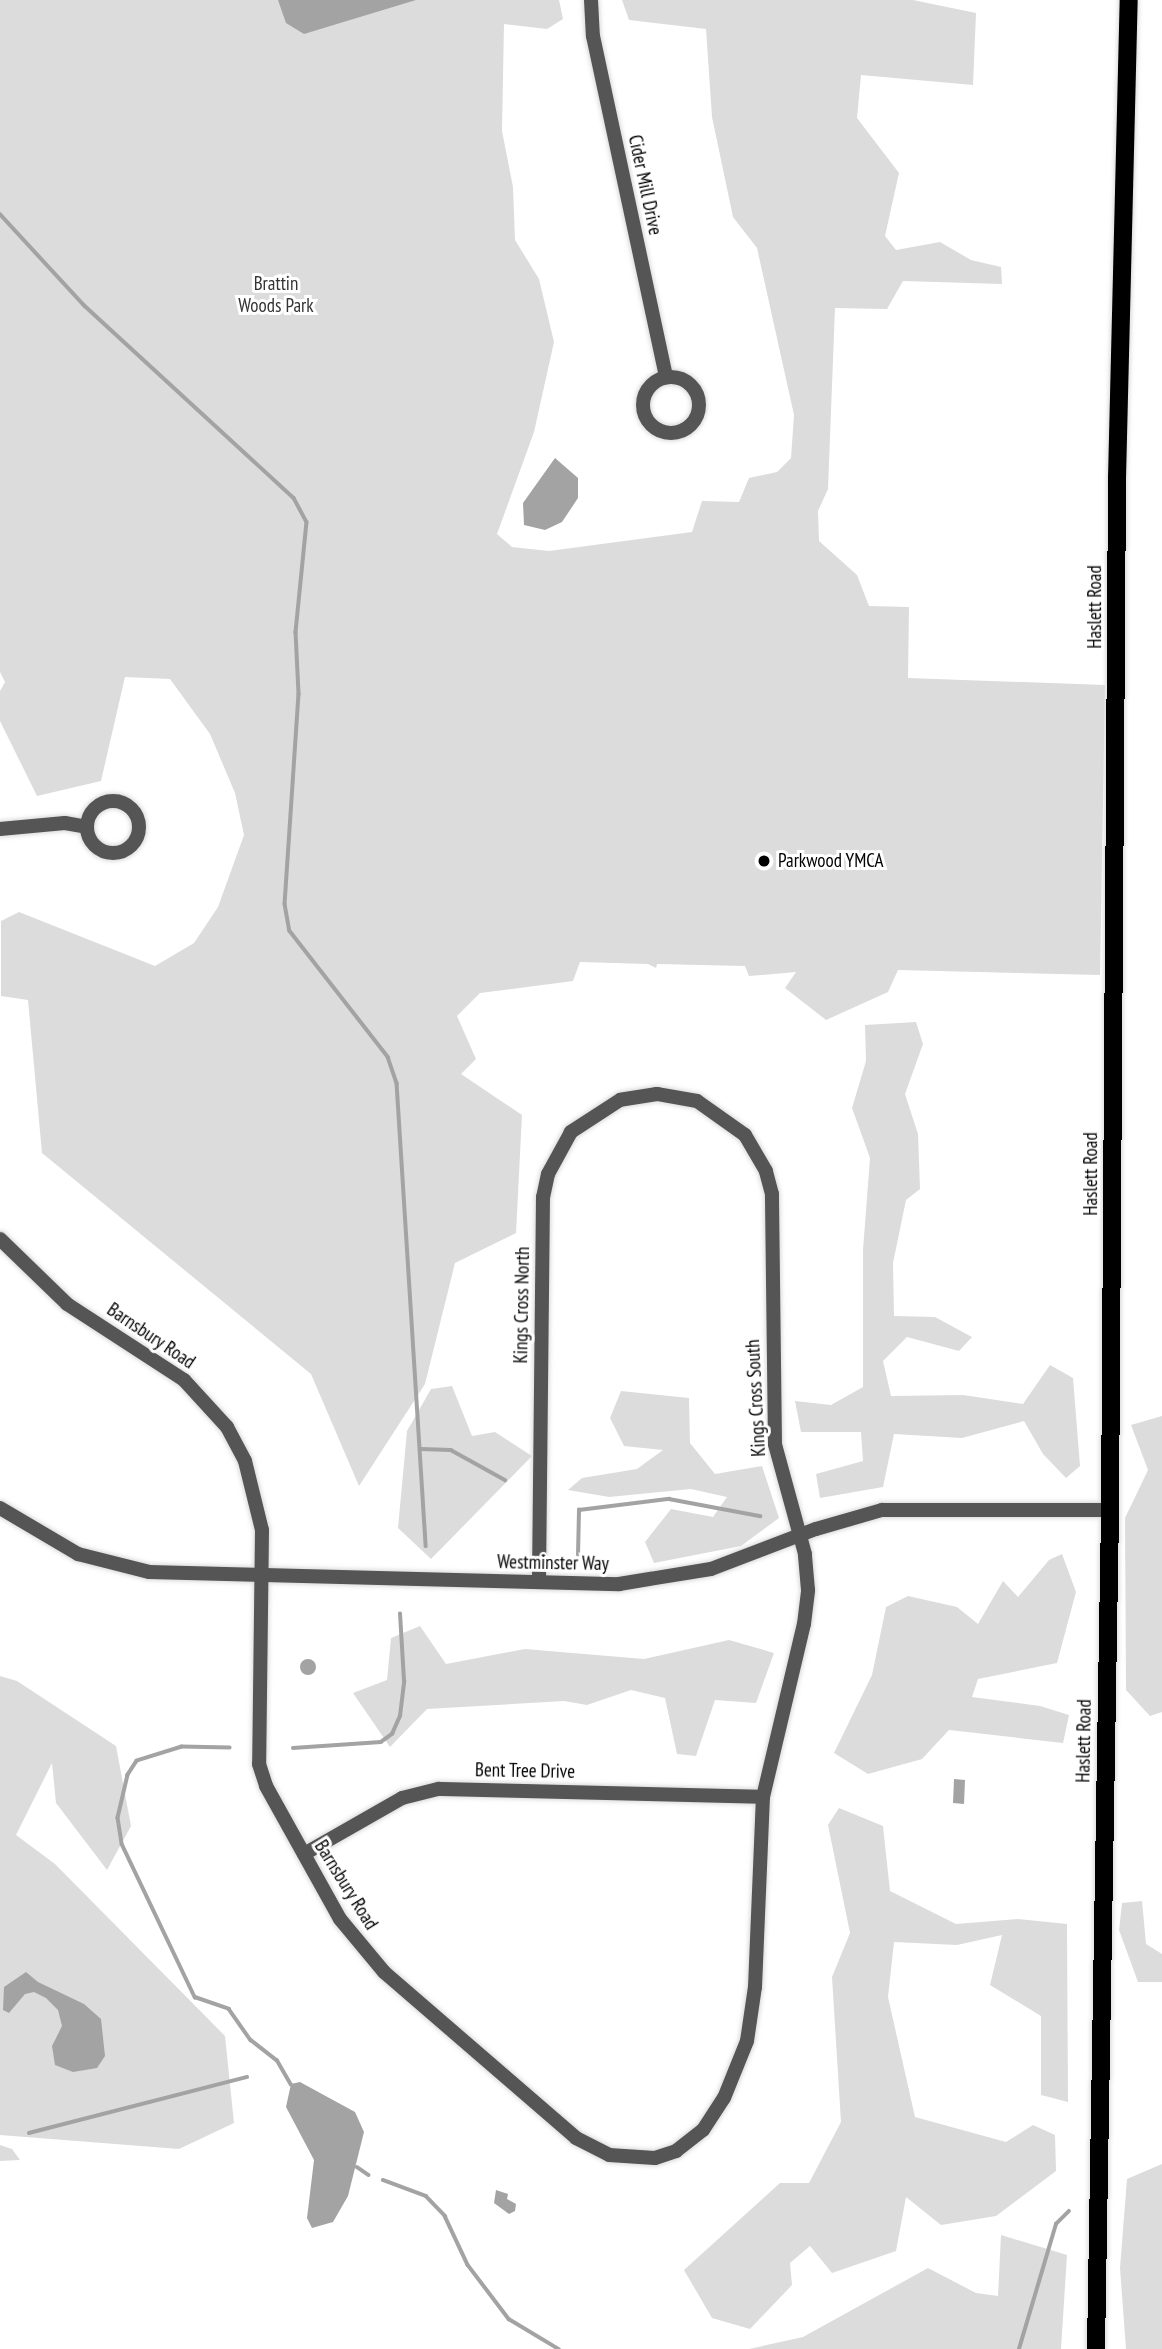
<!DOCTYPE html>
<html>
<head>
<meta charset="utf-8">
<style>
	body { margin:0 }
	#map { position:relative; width:1162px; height:2349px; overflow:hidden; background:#fff; font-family:"PT Sans Narrow",sans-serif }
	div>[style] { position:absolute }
	.green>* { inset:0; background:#dcdcdc }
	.water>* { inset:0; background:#a3a3a3 }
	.round { border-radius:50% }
	.stream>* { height:3.5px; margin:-1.75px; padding:0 1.75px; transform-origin:1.75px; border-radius:1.75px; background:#a3a3a3 }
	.roads { filter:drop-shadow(0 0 2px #dbdbdb) drop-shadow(0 0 2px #dbdbdb) }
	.minor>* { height:14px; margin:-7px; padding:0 7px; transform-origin:7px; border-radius:7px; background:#555 }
	.minor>.ring { margin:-7px; padding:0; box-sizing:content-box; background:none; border:14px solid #555; border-radius:50% }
	.major>* { height:18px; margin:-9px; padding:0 9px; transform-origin:9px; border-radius:9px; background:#000 }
	.dots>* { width:19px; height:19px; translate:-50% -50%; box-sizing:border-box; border:4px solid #fff; border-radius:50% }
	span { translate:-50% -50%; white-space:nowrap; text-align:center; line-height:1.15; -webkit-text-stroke:6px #fff; paint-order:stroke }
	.street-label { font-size:19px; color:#000 }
	.park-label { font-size:19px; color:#333 }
	.poi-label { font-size:19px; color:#000 }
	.left { translate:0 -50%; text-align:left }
</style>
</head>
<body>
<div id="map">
	<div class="green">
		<div style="clip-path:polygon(0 0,559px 0,563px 19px,547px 29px,504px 24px,502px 131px,513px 187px,515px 240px,539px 279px,554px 342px,534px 432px,497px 534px,512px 547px,549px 551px,692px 532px,702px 501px,739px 502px,749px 478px,777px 472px,791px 458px,794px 415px,757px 248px,733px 217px,712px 117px,706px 29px,629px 20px,622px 0,913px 0,976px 13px,973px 85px,861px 75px,857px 118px,899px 173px,885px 236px,896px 250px,940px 242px,971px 260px,1001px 267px,1002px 284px,903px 281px,887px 309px,835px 308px,828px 489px,818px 511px,819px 541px,857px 575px,869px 606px,909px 607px,908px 678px,1105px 685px,1100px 975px,898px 970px,888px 992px,826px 1020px,785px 988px,796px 972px,749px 976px,745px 966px,657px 964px,656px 968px,648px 964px,580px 962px,573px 981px,480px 993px,457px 1016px,476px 1059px,461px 1074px,522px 1115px,516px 1233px,455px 1263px,425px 1384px,359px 1486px,311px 1374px,42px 1153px,28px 1000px,1px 996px,1px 921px,19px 912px,155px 966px,194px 943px,218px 907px,244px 835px,235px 793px,210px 734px,170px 679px,125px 677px,101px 781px,37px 796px,0 721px,0 691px,5px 682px,0 672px)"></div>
		<div style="clip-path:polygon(916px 1022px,923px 1044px,905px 1094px,918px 1134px,920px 1189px,906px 1200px,893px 1263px,894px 1316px,935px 1317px,972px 1337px,959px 1351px,907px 1337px,883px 1361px,891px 1396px,963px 1395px,1023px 1404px,1050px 1365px,1073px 1378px,1080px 1466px,1066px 1478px,1043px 1454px,1024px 1421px,962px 1438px,894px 1434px,883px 1487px,820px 1498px,816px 1474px,863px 1461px,861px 1432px,801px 1432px,795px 1401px,831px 1405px,863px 1387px,863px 1250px,870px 1158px,852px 1108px,866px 1061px,865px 1025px)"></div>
		<div style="clip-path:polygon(452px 1386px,472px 1436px,495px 1432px,532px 1456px,431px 1559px,398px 1528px,407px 1431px,431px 1389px)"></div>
		<div style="clip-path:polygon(621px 1391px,689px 1398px,690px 1443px,715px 1474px,762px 1466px,779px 1518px,741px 1546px,654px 1563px,645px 1542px,671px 1509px,713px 1517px,727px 1497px,691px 1489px,609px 1497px,568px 1490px,582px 1478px,637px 1469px,663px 1450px,624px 1446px,610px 1418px)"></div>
		<div style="clip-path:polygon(1162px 1416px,1162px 1712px,1150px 1716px,1126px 1690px,1125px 1518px,1148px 1470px,1131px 1425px)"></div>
		<div style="clip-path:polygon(1062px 1554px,1076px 1592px,1057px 1663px,978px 1679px,972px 1697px,1040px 1706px,1069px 1715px,1063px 1743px,949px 1730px,922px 1759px,868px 1774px,834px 1753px,872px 1675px,886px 1607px,908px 1596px,957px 1607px,978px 1624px,1003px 1581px,1018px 1597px,1049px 1560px)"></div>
		<div style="clip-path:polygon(420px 1626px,446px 1664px,525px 1649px,644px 1659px,729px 1640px,774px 1653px,756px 1703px,715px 1700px,696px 1756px,677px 1754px,665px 1698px,631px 1690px,587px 1705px,564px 1701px,427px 1709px,390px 1747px,353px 1693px,387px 1680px,391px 1638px)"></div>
		<div style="clip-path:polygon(0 1676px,17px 1681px,116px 1746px,131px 1826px,107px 1870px,56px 1803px,52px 1763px,16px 1835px,55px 1864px,225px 2036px,234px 2123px,179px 2149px,0 2135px)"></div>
		<div style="clip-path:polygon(839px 1808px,883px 1826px,890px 1891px,956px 1924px,1018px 1919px,1067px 1924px,1068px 2102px,1041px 2095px,1041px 2016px,990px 1985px,1002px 1935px,957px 1945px,894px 1942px,888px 1997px,915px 2117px,1006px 2142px,1033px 2125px,1055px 2135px,1056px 2171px,996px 2216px,941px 2225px,906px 2197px,896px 2251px,832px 2273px,810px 2246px,790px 2263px,792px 2285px,750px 2329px,712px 2318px,684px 2270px,780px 2183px,809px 2183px,841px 2122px,832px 1977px,850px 1933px,828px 1825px)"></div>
		<div style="clip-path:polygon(1142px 1901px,1146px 1944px,1162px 1954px,1162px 1982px,1138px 1982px,1119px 1930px,1122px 1903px)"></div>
		<div style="clip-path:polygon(0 2145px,12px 2149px,20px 2160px,0 2161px)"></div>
		<div style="clip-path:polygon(1162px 2164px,1162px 2349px,1126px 2349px,1120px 2268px,1127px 2179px)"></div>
		<div style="clip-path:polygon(1001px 2235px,1067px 2255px,1061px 2349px,749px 2349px,803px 2337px,928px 2268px,976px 2293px,998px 2296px)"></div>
	</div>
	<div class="water">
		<div style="clip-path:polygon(278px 0,416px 0,304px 34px,286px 23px)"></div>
		<div style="clip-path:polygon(555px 458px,578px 478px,578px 498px,562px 522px,545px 530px,524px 525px,523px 503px)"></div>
		<div class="round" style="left:300px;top:1659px;width:16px;height:16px"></div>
		<div style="clip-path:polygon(954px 1779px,965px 1780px,964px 1804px,953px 1803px)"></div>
		<div style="clip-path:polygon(26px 1972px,38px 1982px,84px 2004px,101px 2019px,105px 2056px,97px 2068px,73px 2072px,55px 2065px,52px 2046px,62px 2026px,58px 2010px,46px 1998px,34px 1992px,25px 1994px,9px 2013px,3px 2010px,4px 1987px)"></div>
		<div style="clip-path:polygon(300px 2082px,355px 2112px,364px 2132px,348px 2196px,333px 2222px,312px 2228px,307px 2218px,314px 2160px,286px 2107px,291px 2084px)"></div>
		<div style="clip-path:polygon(496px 2190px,508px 2194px,507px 2199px,516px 2204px,515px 2211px,509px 2214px,494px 2203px)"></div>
	</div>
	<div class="stream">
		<div style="left:0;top:214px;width:124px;rotate:47.3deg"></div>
		<div style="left:84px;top:305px;width:285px;rotate:42.6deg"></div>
		<div style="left:294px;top:498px;width:27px;rotate:62deg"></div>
		<div style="left:307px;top:522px;width:111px;rotate:95.7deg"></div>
		<div style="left:296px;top:632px;width:62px;rotate:87.2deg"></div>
		<div style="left:299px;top:694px;width:210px;rotate:93.8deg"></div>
		<div style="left:285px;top:904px;width:27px;rotate:80deg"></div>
		<div style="left:290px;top:931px;width:160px;rotate:52.1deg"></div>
		<div style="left:388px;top:1057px;width:28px;rotate:71deg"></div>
		<div style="left:397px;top:1083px;width:464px;rotate:86.4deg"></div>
		<div style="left:421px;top:1449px;width:30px;rotate:2deg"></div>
		<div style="left:451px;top:1450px;width:62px;rotate:29.1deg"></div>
		<div style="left:578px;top:1555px;width:45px;rotate:-88.7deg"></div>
		<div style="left:579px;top:1510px;width:91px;rotate:-7deg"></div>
		<div style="left:669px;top:1499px;width:93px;rotate:10.6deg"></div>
		<div style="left:230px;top:1748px;width:48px;rotate:-178.8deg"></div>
		<div style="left:182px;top:1747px;width:47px;rotate:162.7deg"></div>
		<div style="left:137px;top:1761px;width:17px;rotate:123deg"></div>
		<div style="left:128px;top:1775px;width:44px;rotate:103.1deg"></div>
		<div style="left:118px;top:1818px;width:26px;rotate:81deg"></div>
		<div style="left:122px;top:1844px;width:170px;rotate:64.5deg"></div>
		<div style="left:195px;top:1997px;width:36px;rotate:19deg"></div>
		<div style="left:229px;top:2009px;width:38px;rotate:55deg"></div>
		<div style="left:251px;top:2040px;width:33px;rotate:38deg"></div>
		<div style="left:277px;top:2060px;width:28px;rotate:60deg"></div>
		<div style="left:293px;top:1748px;width:88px;rotate:-3.9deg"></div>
		<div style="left:381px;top:1742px;width:14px;rotate:-36deg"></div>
		<div style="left:392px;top:1734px;width:20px;rotate:-66deg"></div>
		<div style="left:400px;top:1716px;width:35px;rotate:-83deg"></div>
		<div style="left:404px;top:1681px;width:67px;rotate:-93.4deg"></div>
		<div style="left:29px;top:2133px;width:225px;rotate:-14.4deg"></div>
		<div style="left:357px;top:2167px;width:14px;rotate:34deg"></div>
		<div style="left:383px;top:2180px;width:46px;rotate:20.4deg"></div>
		<div style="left:426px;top:2196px;width:28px;rotate:46deg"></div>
		<div style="left:445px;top:2216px;width:54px;rotate:64.9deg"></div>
		<div style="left:468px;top:2265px;width:68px;rotate:52.8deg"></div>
		<div style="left:509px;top:2319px;width:58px;rotate:31deg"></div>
		<div style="left:1019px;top:2349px;width:130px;rotate:-73.5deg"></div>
		<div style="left:1056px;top:2224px;width:18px;rotate:-45deg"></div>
	</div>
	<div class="roads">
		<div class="minor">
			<div style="left:591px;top:0;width:36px;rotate:87deg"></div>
			<div style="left:593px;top:36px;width:349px;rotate:77.9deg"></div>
			<div class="ring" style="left:643px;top:377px;width:42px;height:42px"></div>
			<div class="ring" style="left:87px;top:801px;width:38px;height:38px"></div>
			<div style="left:0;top:829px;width:65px;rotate:-5.3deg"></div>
			<div style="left:65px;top:823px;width:22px;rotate:10deg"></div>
			<div style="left:0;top:1239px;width:93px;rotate:44.1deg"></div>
			<div style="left:67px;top:1304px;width:140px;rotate:33deg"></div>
			<div style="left:184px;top:1380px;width:64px;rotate:47.5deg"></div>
			<div style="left:227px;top:1427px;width:38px;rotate:62deg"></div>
			<div style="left:245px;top:1461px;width:71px;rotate:76.2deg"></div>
			<div style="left:262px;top:1530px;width:234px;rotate:90.7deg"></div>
			<div style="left:259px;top:1764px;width:23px;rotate:72deg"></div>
			<div style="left:266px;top:1786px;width:152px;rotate:60.9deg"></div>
			<div style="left:340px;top:1919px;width:69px;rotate:50.3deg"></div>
			<div style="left:384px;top:1972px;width:254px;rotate:40.8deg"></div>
			<div style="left:576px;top:2138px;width:37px;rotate:27deg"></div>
			<div style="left:609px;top:2155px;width:46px;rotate:3.7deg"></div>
			<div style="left:655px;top:2158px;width:22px;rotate:-18deg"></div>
			<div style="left:676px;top:2151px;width:34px;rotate:-38deg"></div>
			<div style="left:703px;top:2130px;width:38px;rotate:-57deg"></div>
			<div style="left:724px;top:2098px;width:61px;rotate:-68deg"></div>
			<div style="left:747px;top:2041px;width:55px;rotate:-81.6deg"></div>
			<div style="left:755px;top:1987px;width:190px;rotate:-87.6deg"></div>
			<div style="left:763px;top:1797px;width:178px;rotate:-76.7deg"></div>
			<div style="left:804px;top:1624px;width:34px;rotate:-83deg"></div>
			<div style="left:808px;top:1590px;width:36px;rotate:-95deg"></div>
			<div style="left:805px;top:1554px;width:114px;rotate:-105.3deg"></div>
			<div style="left:775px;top:1444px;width:250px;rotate:-90.7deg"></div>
			<div style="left:772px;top:1194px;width:24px;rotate:-105deg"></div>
			<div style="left:766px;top:1171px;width:42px;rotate:-120.3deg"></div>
			<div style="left:745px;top:1135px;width:59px;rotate:-144.7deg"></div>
			<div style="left:697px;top:1101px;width:41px;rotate:-170.1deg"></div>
			<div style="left:657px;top:1094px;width:37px;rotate:171deg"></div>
			<div style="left:620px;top:1100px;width:59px;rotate:146.9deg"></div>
			<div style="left:571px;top:1132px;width:48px;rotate:118.7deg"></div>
			<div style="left:548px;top:1174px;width:24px;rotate:102deg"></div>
			<div style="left:543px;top:1197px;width:385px;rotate:90.6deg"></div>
			<div style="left:0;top:1508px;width:91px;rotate:30.5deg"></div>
			<div style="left:78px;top:1554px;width:73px;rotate:14.2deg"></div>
			<div style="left:149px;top:1572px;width:470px;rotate:1.5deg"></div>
			<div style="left:619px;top:1584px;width:93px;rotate:-9.3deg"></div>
			<div style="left:711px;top:1569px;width:112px;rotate:-20.9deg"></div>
			<div style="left:816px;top:1529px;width:69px;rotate:-16.1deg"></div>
			<div style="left:882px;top:1510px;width:228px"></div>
			<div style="left:304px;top:1854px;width:113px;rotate:-29.7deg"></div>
			<div style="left:402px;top:1798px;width:38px;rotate:-14deg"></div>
			<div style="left:439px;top:1789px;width:324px;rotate:1.4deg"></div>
		</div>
		<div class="major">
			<div style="left:1096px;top:2349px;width:839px;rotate:-89.04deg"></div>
			<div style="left:1110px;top:1510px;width:1032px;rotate:-89.61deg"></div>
			<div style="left:1117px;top:478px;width:478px;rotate:-88.6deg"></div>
		</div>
	</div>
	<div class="dots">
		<div style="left:764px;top:861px;background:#000"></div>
	</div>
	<div class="street-label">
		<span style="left:645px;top:185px;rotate:78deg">Cider Mill Drive</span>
		<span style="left:1095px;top:607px;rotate:-90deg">Haslett Road</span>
		<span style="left:1091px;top:1174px;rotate:-90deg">Haslett Road</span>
		<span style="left:522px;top:1305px;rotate:-89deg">Kings Cross North</span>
		<span style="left:151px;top:1336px;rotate:34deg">Barnsbury Road</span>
		<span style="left:756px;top:1398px;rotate:-93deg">Kings Cross South</span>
		<span style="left:553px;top:1563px;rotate:1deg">Westminster Way</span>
		<span style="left:1084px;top:1741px;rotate:-89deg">Haslett Road</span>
		<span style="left:525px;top:1771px;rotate:1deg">Bent Tree Drive</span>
		<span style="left:346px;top:1885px;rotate:58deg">Barnsbury Road</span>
	</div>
	<div class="park-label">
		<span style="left:276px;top:295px">Brattin<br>Woods Park</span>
	</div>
	<div class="poi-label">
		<span class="left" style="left:778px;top:861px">Parkwood YMCA</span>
	</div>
</div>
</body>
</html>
